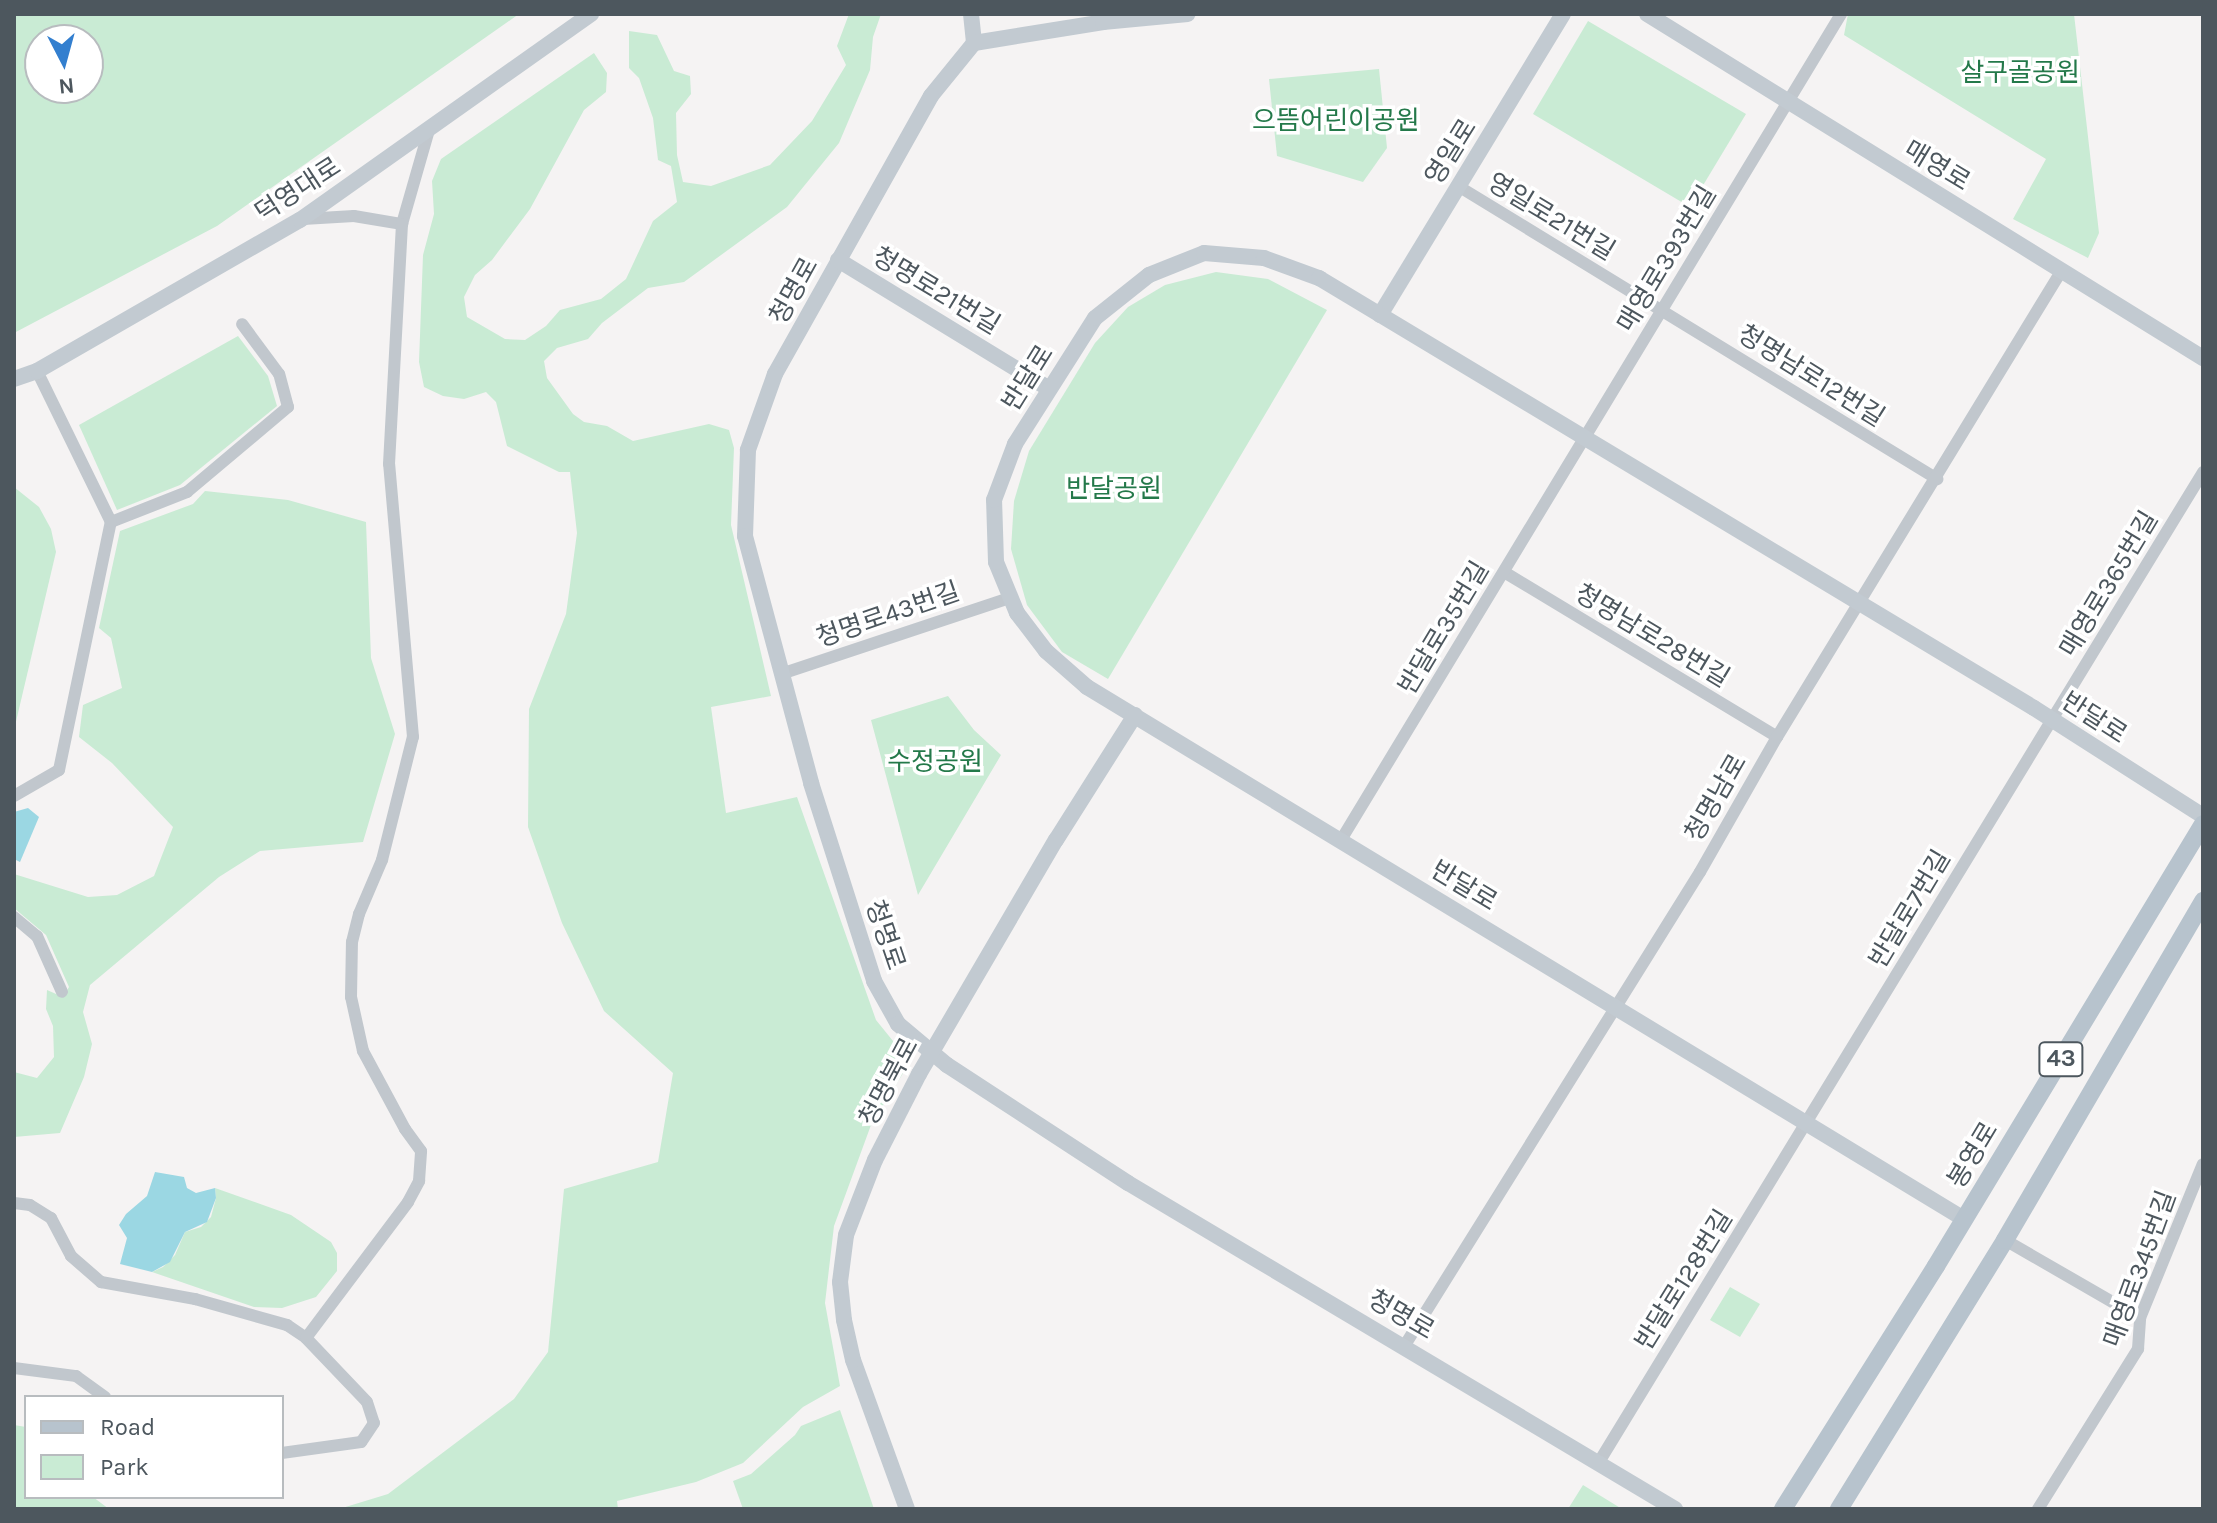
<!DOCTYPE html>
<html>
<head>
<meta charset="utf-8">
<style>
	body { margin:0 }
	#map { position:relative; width:2217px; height:1523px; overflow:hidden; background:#f5f3f3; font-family:Karla,"Noto Sans KR",sans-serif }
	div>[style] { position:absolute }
	.green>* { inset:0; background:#c9ebd4 }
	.water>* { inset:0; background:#9bd7e3 }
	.street>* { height:12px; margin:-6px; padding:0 6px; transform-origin:6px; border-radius:6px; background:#c1c7cd }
	.secondary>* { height:16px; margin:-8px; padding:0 8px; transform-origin:8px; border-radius:8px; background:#c2cad1 }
	.primary>* { height:18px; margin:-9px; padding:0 9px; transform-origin:9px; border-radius:9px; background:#b7c3cd }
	span { translate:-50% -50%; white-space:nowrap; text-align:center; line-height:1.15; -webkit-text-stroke:7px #fff; paint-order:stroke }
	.shield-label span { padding:2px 6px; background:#fff; border:2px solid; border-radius:6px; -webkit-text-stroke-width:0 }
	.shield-label { font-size:24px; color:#4d575e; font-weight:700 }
	.park-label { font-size:26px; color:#24794a }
	.street-label { font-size:26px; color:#4d575e }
	.frame { position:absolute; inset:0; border:16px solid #4d575e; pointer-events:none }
	.legend { position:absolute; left:24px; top:1395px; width:260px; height:104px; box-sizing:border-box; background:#fff; border:2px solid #b8bcbf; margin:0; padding:10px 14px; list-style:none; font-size:24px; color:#4d575e }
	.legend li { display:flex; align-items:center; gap:16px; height:40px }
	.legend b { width:40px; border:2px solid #b8bcbf }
	.north { position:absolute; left:24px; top:24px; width:80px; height:80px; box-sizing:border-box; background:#fff; border:2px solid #b8bcbf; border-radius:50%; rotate:174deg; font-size:22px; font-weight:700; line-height:32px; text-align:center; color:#4d575e }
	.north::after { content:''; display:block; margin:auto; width:28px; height:36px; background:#337fcf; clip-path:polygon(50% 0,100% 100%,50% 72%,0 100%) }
</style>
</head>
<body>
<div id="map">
	<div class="green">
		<div style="clip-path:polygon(evenodd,14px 14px,519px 14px,217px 226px,14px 333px,14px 14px,40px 40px,88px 40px,88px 88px,40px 88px,40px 40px)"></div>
		<div style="clip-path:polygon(849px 14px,881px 14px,873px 37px,870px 70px,839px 143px,787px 207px,684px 282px,648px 288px,602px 323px,588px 339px,557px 348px,544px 361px,547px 378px,573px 414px,584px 422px,607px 426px,633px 441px,709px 424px,729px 430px,734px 448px,731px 525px,771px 696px,711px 707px,726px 813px,797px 797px,876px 1020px,910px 1062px,871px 1125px,834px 1226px,825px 1303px,840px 1386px,803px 1407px,743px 1463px,696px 1482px,617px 1501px,618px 1509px,339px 1509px,388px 1494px,514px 1399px,548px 1352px,564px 1189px,658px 1162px,673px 1073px,604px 1011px,562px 923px,528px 827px,529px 709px,566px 614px,577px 533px,570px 472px,559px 472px,507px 446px,496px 402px,486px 392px,464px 399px,443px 396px,424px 387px,419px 362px,423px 255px,434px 214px,432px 181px,441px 159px,594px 53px,607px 73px,606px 92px,584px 110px,530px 209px,492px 260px,475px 275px,464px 297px,467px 317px,505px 339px,525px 340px,546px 326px,560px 310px,601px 299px,626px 279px,653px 221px,677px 202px,671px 166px,658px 160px,653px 118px,639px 78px,629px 68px,629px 31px,657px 35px,674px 71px,690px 76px,691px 94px,676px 113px,677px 155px,683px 182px,711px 186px,770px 165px,812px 121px,846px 65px,837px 46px)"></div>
		<div style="clip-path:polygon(1848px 14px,2074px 14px,2099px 233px,2088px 258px,2013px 219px,2046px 159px,1844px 35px)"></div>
		<div style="clip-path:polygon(1588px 21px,1746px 114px,1690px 207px,1533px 114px)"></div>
		<div style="clip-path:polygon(1379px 69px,1387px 148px,1363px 182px,1277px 156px,1269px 79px)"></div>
		<div style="clip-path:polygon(1216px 272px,1268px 279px,1327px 310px,1108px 679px,1062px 652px,1027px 605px,1011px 549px,1014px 501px,1029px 451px,1095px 343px,1128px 307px,1165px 285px)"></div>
		<div style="clip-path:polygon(238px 336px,268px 376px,277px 406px,180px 485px,117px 510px,79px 425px)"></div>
		<div style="clip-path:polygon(14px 487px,39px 507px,51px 529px,56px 552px,14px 730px)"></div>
		<div style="clip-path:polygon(205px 491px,288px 500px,366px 522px,371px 658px,395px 734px,363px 842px,260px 851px,219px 877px,90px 985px,83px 1012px,92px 1044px,84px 1077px,60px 1133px,14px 1137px,14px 1072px,37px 1078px,54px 1057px,53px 1026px,46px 1009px,47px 990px,63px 997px,69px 987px,46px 935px,14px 908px,14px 874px,88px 897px,117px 895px,154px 876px,173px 827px,112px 763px,79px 737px,83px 705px,122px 688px,111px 638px,99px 628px,120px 531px,193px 504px)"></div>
		<div style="clip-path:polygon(948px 696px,974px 730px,1001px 755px,918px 895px,871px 720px)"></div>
		<div style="clip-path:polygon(215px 1188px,291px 1215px,331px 1242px,337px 1253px,337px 1271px,316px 1297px,282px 1308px,254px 1307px,152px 1272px,163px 1267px,175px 1255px,185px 1232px,201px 1227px,211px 1217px,216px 1198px)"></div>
		<div style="clip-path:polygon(1730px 1287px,1760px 1304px,1740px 1337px,1710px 1320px)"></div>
		<div style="clip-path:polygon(840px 1410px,874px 1509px,743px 1509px,733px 1481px,751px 1474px,795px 1435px,801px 1426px)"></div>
		<div style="clip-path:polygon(14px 1425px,26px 1427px,26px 1497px,93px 1497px,109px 1509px,14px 1509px)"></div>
		<div style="clip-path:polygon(1583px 1485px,1622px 1509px,1568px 1509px)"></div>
	</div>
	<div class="water">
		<div style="clip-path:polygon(28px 808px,39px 817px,20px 862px,14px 859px,14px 812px)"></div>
		<div style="clip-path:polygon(155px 1172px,184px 1177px,187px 1188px,196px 1193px,215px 1188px,216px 1198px,207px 1222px,185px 1232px,170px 1262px,152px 1272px,120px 1264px,127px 1238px,119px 1225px,126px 1214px,147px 1196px)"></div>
	</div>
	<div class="street">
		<div style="left:1458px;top:186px;width:562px;rotate:31.45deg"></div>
		<div style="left:303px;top:219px;width:51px;rotate:-3.4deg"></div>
		<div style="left:354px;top:216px;width:49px;rotate:9.5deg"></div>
		<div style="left:402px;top:224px;width:98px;rotate:-74deg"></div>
		<div style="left:111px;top:522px;width:82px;rotate:-21.5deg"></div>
		<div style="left:187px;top:492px;width:132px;rotate:-40.1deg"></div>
		<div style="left:288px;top:407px;width:34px;rotate:-105deg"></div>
		<div style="left:279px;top:374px;width:62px;rotate:-126.5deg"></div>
		<div style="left:1504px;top:572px;width:319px;rotate:31.1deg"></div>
		<div style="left:781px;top:674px;width:240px;rotate:-18.4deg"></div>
		<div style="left:14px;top:796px;width:52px;rotate:-30deg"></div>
		<div style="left:59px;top:770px;width:253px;rotate:-78.2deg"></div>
		<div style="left:111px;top:522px;width:168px;rotate:-116.1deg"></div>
		<div style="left:1341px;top:840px;width:966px;rotate:-58.81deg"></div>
		<div style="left:14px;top:917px;width:30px;rotate:40deg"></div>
		<div style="left:37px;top:936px;width:61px;rotate:65.9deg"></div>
		<div style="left:14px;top:1203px;width:16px;rotate:7deg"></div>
		<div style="left:30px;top:1205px;width:25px;rotate:32deg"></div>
		<div style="left:51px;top:1218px;width:43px;rotate:62.2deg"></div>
		<div style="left:71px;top:1256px;width:40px;rotate:41deg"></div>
		<div style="left:101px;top:1282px;width:96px;rotate:10.3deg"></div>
		<div style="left:195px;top:1299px;width:96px;rotate:15.8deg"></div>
		<div style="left:287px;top:1325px;width:23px;rotate:34deg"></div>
		<div style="left:306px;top:1338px;width:88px;rotate:46.4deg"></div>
		<div style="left:367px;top:1402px;width:22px;rotate:72deg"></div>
		<div style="left:374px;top:1423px;width:23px;rotate:124deg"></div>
		<div style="left:361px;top:1442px;width:80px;rotate:172.1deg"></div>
		<div style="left:2005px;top:1240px;width:156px;rotate:30deg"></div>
		<div style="left:306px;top:1338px;width:170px;rotate:-53.1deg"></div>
		<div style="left:408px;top:1202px;width:24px;rotate:-62deg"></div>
		<div style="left:419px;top:1181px;width:30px;rotate:-86deg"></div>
		<div style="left:421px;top:1151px;width:27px;rotate:-126deg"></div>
		<div style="left:405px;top:1129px;width:89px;rotate:-118.3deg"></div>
		<div style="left:363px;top:1051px;width:55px;rotate:-102.5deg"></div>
		<div style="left:351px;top:997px;width:55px;rotate:-89deg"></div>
		<div style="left:352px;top:942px;width:29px;rotate:-76deg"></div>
		<div style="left:359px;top:914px;width:59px;rotate:-66.9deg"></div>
		<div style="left:382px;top:860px;width:127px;rotate:-75.9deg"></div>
		<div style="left:413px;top:737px;width:274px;rotate:-95deg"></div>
		<div style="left:389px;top:464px;width:240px;rotate:-86.9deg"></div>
		<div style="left:1405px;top:1345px;width:557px;rotate:-58.05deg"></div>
		<div style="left:1700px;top:872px;width:155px;rotate:-60.3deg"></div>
		<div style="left:1777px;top:737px;width:547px;rotate:-58.61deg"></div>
		<div style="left:14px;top:1368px;width:63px;rotate:7.4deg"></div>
		<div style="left:76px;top:1376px;width:36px;rotate:36deg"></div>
		<div style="left:1599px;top:1462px;width:1160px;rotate:-58.61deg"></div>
		<div style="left:2038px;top:1509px;width:189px;rotate:-58deg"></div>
		<div style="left:2138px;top:1349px;width:31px;rotate:-86deg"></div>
		<div style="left:2140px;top:1318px;width:166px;rotate:-67.8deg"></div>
	</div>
	<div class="secondary">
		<div style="left:971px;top:14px;width:29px;rotate:84deg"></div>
		<div style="left:974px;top:43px;width:68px;rotate:129.1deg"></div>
		<div style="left:931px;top:96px;width:319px;rotate:119.3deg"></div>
		<div style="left:775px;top:374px;width:81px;rotate:109.6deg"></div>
		<div style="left:748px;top:450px;width:86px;rotate:92deg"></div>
		<div style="left:745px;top:536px;width:256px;rotate:75deg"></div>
		<div style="left:811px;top:783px;width:208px;rotate:72.3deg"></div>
		<div style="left:874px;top:981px;width:49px;rotate:60.8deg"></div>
		<div style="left:898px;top:1024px;width:64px;rotate:39.9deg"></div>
		<div style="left:947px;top:1065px;width:216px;rotate:33.1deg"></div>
		<div style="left:1128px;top:1183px;width:637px;rotate:30.79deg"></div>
		<div style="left:1647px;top:14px;width:654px;rotate:31.75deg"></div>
		<div style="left:974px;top:43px;width:131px;rotate:-9.2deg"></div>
		<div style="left:1103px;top:22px;width:85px;rotate:-5.4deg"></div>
		<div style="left:838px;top:260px;width:247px;rotate:31.4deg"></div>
		<div style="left:1380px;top:315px;width:352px;rotate:-58.7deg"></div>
		<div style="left:14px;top:379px;width:24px;rotate:-19deg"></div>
		<div style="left:37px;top:371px;width:303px;rotate:-29.9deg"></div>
		<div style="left:300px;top:220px;width:357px;rotate:-35.3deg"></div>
		<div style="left:1964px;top:1219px;width:1026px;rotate:-148.76deg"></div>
		<div style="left:1087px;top:687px;width:55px;rotate:-138.7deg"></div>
		<div style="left:1046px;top:651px;width:48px;rotate:-127.3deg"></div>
		<div style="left:1017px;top:613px;width:55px;rotate:-112.4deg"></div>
		<div style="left:996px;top:562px;width:62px;rotate:-91.8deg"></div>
		<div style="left:994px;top:500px;width:60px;rotate:-69.4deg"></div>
		<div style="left:1015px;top:444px;width:149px;rotate:-57.6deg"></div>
		<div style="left:1095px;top:318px;width:69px;rotate:-38.5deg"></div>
		<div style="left:1149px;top:275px;width:59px;rotate:-21.8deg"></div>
		<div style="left:1204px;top:253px;width:60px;rotate:4.8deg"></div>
		<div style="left:1264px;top:258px;width:59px;rotate:20deg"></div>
		<div style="left:1319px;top:278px;width:834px;rotate:31.02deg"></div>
		<div style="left:2034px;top:708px;width:201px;rotate:32.6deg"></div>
		<div style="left:907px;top:1509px;width:158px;rotate:-109.9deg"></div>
		<div style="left:853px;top:1360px;width:41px;rotate:-102.7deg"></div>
		<div style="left:844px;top:1320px;width:38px;rotate:-96deg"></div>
		<div style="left:840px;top:1282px;width:47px;rotate:-82.7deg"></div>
		<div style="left:846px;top:1235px;width:80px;rotate:-68.9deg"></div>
		<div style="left:875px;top:1160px;width:97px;rotate:-62.9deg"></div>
		<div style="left:919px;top:1074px;width:271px;rotate:-59.7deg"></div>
		<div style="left:1056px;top:840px;width:148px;rotate:-57.7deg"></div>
	</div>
	<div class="primary">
		<div style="left:1783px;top:1509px;width:287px;rotate:-57.8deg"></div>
		<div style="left:1936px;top:1266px;width:516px;rotate:-58.86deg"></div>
		<div style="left:1839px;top:1509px;width:316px;rotate:-58.3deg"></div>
		<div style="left:2005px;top:1240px;width:393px;rotate:-59.7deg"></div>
	</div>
	<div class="shield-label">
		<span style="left:2061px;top:1059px">43</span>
	</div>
	<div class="park-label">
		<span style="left:2020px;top:73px">살구골공원</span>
		<span style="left:1336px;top:121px">으뜸어린이공원</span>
		<span style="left:1114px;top:489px">반달공원</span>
		<span style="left:935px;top:762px">수정공원</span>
	</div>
	<div class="street-label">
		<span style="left:1451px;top:152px;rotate:-58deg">영일로</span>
		<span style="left:1937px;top:166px;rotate:31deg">매영로</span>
		<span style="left:298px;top:190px;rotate:-33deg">덕영대로</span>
		<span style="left:1551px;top:217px;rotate:31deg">영일로21번길</span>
		<span style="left:1667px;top:259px;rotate:-59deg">매영로393번길</span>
		<span style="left:794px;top:291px;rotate:-61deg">청명로</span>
		<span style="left:936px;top:291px;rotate:31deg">청명로21번길</span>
		<span style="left:1811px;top:376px;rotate:32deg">청명남로12번길</span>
		<span style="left:1028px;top:378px;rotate:-58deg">반달로</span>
		<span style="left:2109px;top:584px;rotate:-59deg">매영로365번길</span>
		<span style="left:888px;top:615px;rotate:-19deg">청명로43번길</span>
		<span style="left:1444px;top:628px;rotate:-59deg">반달로35번길</span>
		<span style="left:1652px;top:636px;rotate:31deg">청명남로28번길</span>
		<span style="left:2094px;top:718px;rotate:33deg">반달로</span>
		<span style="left:1716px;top:798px;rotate:-60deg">청명남로</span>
		<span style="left:1464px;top:886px;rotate:31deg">반달로</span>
		<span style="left:1910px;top:909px;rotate:-59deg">반달로7번길</span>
		<span style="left:885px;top:935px;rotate:71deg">청명로</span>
		<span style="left:889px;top:1082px;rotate:-62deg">청명북로</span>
		<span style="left:1973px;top:1155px;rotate:-59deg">봉영로</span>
		<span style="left:2140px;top:1269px;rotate:-70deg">매영로345번길</span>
		<span style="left:1684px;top:1280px;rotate:-58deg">반달로128번길</span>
		<span style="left:1401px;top:1315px;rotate:30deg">청명로</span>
	</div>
	<div class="frame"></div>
	<ul class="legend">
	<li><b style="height:10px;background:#b7c3cd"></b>Road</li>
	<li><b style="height:22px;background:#c9ebd4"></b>Park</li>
	</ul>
	<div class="north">N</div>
</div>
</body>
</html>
